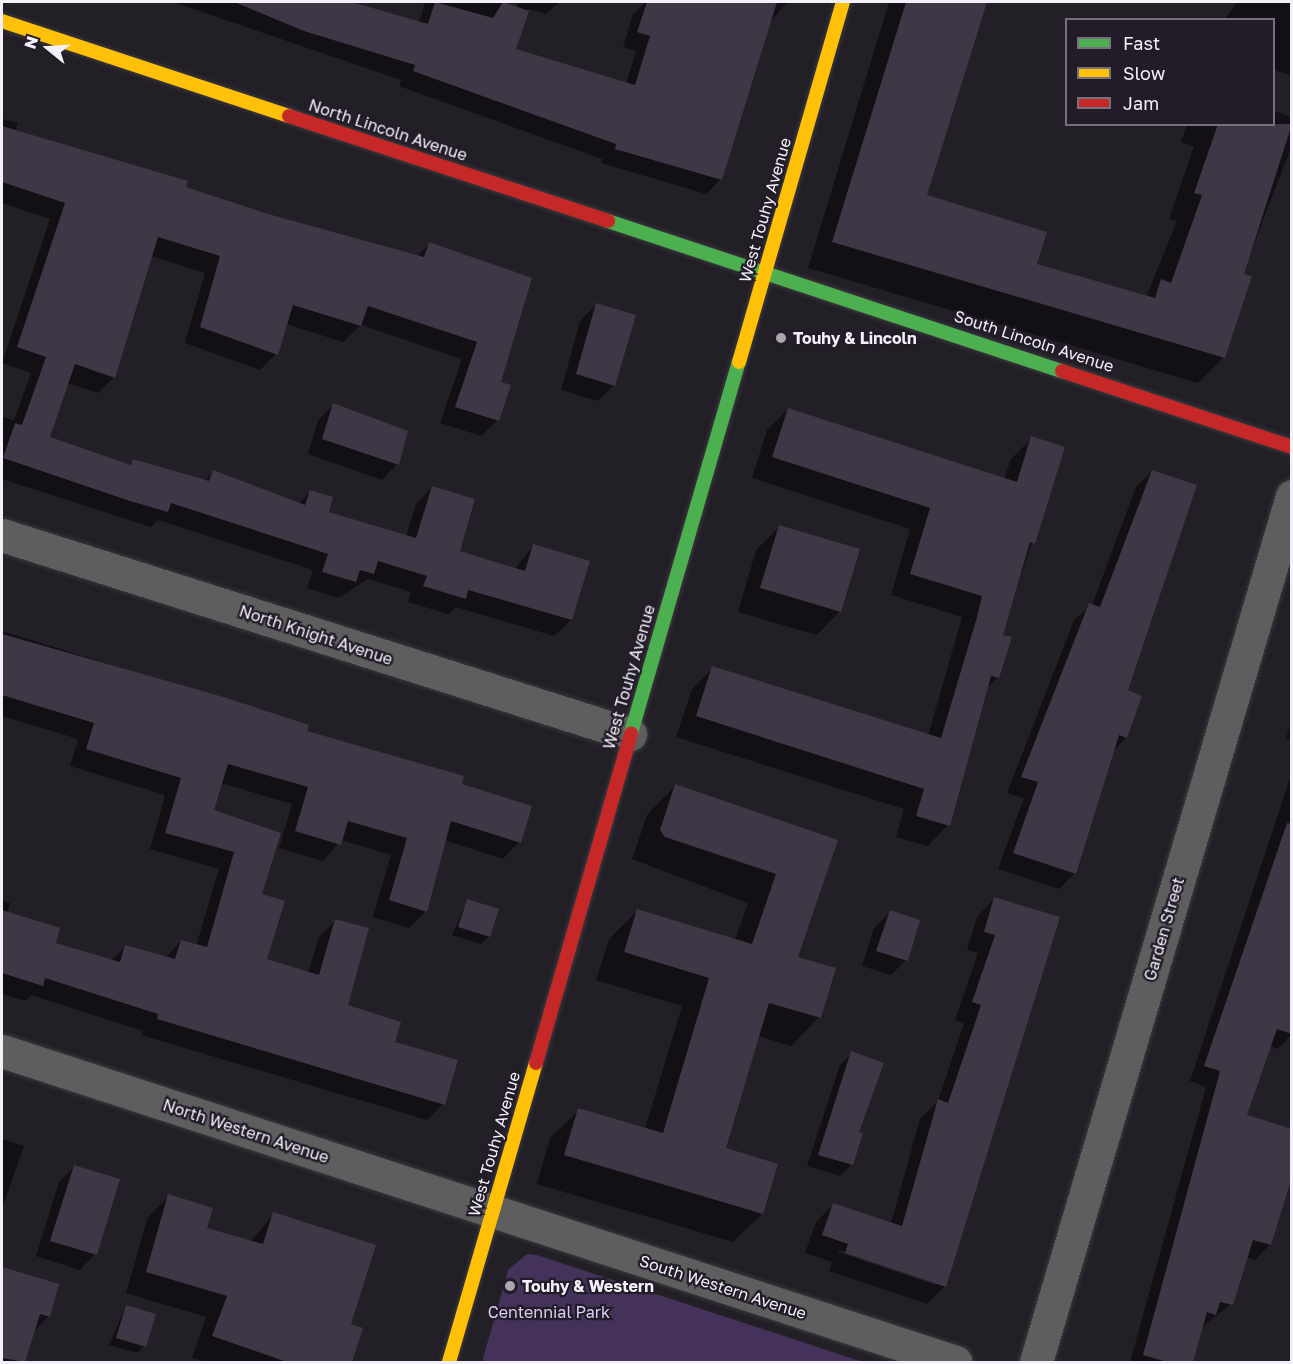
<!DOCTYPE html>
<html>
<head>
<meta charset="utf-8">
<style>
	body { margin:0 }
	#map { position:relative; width:1293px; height:1364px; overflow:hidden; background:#221f26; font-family:"Golos Text",sans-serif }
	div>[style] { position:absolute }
	.green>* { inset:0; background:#45325a }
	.shadow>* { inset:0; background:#0007 }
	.building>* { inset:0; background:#3e3746 }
	.roads { filter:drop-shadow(0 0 2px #3b393e) drop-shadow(0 0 2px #3b393e) }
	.street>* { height:33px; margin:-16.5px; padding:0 16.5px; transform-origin:16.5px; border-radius:16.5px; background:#5d5e5d }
	.fast>* { height:14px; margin:-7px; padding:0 7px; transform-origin:7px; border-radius:7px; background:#4caf50 }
	.slow>* { height:14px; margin:-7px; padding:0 7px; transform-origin:7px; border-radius:7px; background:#ffc107 }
	.jam>* { height:14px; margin:-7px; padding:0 7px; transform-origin:7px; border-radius:7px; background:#c62828 }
	.dots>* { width:16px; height:16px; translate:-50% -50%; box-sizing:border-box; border:3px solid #221c29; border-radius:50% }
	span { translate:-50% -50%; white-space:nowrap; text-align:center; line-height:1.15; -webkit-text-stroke:4.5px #221c29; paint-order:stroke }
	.street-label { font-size:16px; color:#f3f0f9 }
	.poi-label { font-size:16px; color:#f3f0f9; font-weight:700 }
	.left { translate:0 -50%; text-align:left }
	.park-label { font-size:16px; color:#ddcdf4 }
	.frame { position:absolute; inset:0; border:3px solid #f3f0f9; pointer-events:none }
	.legend { position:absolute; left:1065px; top:18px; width:210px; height:108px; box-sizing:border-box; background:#221c29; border:2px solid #76717c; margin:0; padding:8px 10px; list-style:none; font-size:18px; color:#f3f0f9 }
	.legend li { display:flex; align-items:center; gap:12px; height:30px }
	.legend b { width:30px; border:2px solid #76717c }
	.north { position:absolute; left:18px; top:18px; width:60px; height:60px; -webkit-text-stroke:4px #221c29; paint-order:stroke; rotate:288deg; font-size:16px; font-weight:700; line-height:24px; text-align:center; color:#f3f0f9 }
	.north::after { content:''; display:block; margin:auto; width:21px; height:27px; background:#f3f0f9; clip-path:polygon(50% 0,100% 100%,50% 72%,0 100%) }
</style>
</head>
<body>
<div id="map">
	<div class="green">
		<div style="clip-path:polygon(527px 1254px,537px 1255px,863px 1362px,482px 1362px,508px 1270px)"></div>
	</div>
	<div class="shadow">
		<div style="clip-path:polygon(173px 2px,353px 2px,419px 23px,425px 2px,498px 2px,516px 8px,518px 2px,559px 2px,546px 14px,528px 9px,514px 50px,626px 84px,636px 51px,623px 47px,633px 14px,646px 2px,684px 10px,721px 179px,706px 194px,601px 163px,602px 159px,399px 86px,401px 80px)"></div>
		<div style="clip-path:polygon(715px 2px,787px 2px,765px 28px,745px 10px)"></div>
		<div style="clip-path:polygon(889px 2px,985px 2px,925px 196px,1035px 265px,1146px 297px,1177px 221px,1169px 219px,1194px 146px,1181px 142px,1187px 124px,1274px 124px,1274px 111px,1292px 117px,1292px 145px,1242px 275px,1224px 357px,1198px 383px,808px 268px)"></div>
		<div style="clip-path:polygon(1237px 2px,1292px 2px,1292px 76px,1274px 70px,1274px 20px,1224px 20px)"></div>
		<div style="clip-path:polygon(2px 119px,18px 123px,15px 132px,268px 216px,417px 256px,429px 244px,499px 383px,498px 420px,481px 436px,440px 423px,462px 359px,361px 325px,343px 342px,286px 324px,276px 354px,260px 370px,185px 343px,205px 273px,151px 256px,114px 377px,98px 393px,67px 383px,48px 438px,128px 466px,134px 461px,204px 481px,213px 472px,298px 504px,311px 491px,327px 513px,406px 537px,416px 504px,432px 487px,458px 552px,515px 569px,533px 546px,588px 562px,571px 620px,554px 636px,456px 607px,448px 614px,408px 602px,411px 592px,368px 579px,338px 598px,307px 588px,313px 570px,158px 520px,151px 527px,2px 479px,2px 417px,14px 420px,31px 373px,2px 363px,50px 219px,2px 203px)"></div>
		<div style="clip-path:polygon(596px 305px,614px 385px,598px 401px,561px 390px,580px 321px)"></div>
		<div style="clip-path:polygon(334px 404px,397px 464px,382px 480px,308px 454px,318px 420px)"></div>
		<div style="clip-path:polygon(788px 409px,1004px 479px,1011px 459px,1032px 438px,1063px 448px,1001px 636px,998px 677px,986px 689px,948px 825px,928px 846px,896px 837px,904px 809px,676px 737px,692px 689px,713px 668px,928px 736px,962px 617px,891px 595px,910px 529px,752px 478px,767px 430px)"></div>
		<div style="clip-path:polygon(1152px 471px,1126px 691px,1126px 738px,1113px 751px,1074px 874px,1059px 889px,998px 869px,1024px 798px,1007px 793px,1074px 620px,1092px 605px,1136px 487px)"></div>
		<div style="clip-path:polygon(779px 527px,840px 611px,817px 635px,738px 612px,756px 550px)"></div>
		<div style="clip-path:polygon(2px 631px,307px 726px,305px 732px,460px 785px,519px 842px,503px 859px,444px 840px,426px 911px,409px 928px,373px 917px,391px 855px,341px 840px,323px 861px,279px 848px,292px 804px,221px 783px,213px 811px,260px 895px,265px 960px,308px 973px,319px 937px,336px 920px,346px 1006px,393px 1043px,443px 1104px,427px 1120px,141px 1035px,143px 1031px,31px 995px,25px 1001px,2px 994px,2px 901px,10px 903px,7px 914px,54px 944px,111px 961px,125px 947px,165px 958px,181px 941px,196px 946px,219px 869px,150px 849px,165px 795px,70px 766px,78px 739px,2px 716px)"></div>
		<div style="clip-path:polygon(1292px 720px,1292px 740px,1286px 738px)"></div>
		<div style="clip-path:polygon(1292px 772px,1292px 1035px,1277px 1049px,1269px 1046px,1245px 1116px,1270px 1244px,1255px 1260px,1246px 1257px,1231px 1304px,1202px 1327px,1192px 1362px,1130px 1362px,1206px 1087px,1190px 1081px)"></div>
		<div style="clip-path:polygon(675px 786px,836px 841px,796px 958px,819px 1017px,791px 1046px,758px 1036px,724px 1149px,762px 1214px,733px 1242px,537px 1184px,550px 1138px,579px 1110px,645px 1129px,682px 1006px,596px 980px,609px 939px,637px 911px,735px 940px,748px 903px,632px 859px,647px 815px)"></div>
		<div style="clip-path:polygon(evenodd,994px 899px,1058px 918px,945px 1286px,927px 1304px,829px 1271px,832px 1262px,805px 1253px,816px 1222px,834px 1204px,891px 1223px,920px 1119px,938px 1101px,964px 1023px,955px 1020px,978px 953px,967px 950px,977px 917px,994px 899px,839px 1250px,936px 1282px,936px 1285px,838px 1252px,839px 1250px)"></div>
		<div style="clip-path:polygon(467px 901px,489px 936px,481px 944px,452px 935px)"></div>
		<div style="clip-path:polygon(890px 912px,906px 960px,891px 975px,862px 966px,874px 928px)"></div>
		<div style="clip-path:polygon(852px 1053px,852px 1164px,840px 1176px,807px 1166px,840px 1065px)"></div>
		<div style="clip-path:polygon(2px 1139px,24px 1146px,2px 1209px)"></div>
		<div style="clip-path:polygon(74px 1167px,95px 1254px,80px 1270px,36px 1256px,59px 1182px)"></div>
		<div style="clip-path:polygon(169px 1196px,205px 1229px,250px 1242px,274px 1214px,350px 1325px,362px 1329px,350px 1362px,206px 1362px,192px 1358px,206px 1317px,126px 1293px,148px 1217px)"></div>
		<div style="clip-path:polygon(18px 1274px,49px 1316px,33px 1332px,23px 1362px,2px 1362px,2px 1290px)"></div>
		<div style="clip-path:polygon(126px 1306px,144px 1346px,137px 1353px,109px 1345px)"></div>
	</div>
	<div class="building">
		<div style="clip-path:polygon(234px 2px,352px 2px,428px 24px,435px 2px,493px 18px,503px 2px,529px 11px,516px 49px,635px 85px,650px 36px,637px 32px,647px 2px,777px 2px,722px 180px,615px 149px,616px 144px,413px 71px,415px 65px,304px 31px)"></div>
		<div style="clip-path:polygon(906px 2px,987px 2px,927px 195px,1047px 232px,1037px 264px,1155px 298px,1161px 279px,1171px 283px,1202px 195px,1194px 193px,1218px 124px,1292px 124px,1244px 274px,1252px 276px,1225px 358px,832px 242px)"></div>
		<div style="clip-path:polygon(2px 126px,188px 181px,186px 187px,268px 214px,424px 257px,429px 242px,532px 278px,501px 382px,511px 385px,499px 421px,455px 407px,477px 342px,368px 306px,361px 326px,293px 305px,278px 355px,200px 327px,220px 256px,158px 237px,115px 378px,75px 364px,50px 437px,131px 465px,133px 459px,209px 481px,213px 470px,305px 505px,310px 490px,333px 497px,329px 512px,416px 538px,432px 486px,475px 499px,460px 551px,525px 571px,533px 544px,590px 561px,572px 620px,468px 590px,466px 599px,423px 586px,427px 576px,378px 561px,374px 574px,360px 570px,356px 582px,322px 572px,328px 554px,171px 503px,168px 512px,130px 501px,3px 458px,15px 423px,22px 425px,46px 357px,17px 347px,65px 203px,2px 182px)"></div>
		<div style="clip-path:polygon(596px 303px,636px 315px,615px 386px,576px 374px)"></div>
		<div style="clip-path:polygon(333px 403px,408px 431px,399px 465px,322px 439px)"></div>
		<div style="clip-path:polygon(788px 408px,1017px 482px,1031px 436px,1065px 447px,1035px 544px,1030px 542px,1003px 635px,1012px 637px,999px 678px,991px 676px,950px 826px,916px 816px,924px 789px,696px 716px,712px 666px,941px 738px,977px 617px,982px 596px,910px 574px,930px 508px,772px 457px)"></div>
		<div style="clip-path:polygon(1152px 470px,1197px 485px,1128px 690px,1142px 696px,1127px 738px,1119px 735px,1076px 874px,1013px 853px,1038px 782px,1021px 777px,1089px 603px,1100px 607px)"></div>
		<div style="clip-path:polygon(779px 525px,860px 549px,841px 612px,760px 588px)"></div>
		<div style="clip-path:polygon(2px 634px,227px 698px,309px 725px,307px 731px,464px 776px,462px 784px,532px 806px,521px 843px,451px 821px,427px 912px,389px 900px,407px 838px,348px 821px,341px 845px,295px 831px,308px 787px,228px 764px,214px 810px,281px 833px,262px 894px,285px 901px,267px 959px,319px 975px,335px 919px,369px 928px,348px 1005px,401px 1022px,395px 1042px,458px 1060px,445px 1105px,157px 1019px,158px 1014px,45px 978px,43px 986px,2px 973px,2px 910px,60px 928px,56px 943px,120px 962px,125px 945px,175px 959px,181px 940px,207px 947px,234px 852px,165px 833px,181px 778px,86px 749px,94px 723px,2px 695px)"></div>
		<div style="clip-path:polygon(675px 784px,838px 840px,798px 957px,836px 968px,821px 1018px,769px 1003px,726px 1148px,778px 1164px,763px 1214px,564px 1155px,578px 1108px,663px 1133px,709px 978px,624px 952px,637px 909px,752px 944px,776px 874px,665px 837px,660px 830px)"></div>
		<div style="clip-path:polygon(1287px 823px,1292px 824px,1292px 1034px,1277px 1029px,1247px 1115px,1292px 1129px,1292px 1177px,1271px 1245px,1253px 1240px,1233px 1305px,1220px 1302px,1216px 1315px,1207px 1312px,1193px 1362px,1167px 1362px,1143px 1355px,1220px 1071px,1204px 1066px)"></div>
		<div style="clip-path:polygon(994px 897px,1060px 917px,946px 1287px,845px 1253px,848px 1244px,822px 1235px,833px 1203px,902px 1226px,938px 1099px,948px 1103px,981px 1005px,972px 1002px,995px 935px,984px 932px)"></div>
		<div style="clip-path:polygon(467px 899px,499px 909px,490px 937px,458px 927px)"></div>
		<div style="clip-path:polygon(890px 910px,920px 920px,908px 961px,876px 951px)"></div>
		<div style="clip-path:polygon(851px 1051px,884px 1063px,859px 1132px,863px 1133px,853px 1165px,818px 1155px)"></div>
		<div style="clip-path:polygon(74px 1165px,120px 1179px,97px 1255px,50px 1241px)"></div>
		<div style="clip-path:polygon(168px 1194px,213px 1208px,207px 1228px,263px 1244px,273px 1212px,376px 1245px,351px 1324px,363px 1328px,352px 1362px,287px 1362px,212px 1336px,227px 1296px,146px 1272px)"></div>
		<div style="clip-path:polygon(2px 1267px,59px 1284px,50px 1317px,40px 1314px,25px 1362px,2px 1358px)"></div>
		<div style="clip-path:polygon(126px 1305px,156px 1314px,146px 1347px,116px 1338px)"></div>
	</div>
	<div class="roads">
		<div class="street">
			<div style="left:2px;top:535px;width:659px;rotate:17.58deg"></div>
			<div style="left:2px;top:1051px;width:1003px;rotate:18.06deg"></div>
			<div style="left:1036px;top:1362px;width:903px;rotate:-73.53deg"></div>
		</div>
		<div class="fast">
			<div style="left:608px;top:221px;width:478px;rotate:18.3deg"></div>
			<div style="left:631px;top:733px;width:386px;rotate:-73.8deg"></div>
		</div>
		<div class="slow">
			<div style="left:2px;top:21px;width:302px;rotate:18.3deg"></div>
			<div style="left:739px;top:362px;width:375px;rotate:-73.9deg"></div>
			<div style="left:449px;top:1362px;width:311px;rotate:-73.8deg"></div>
		</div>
		<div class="jam">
			<div style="left:289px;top:116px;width:336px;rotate:18.2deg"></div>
			<div style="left:1062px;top:371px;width:242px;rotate:18.3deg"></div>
			<div style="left:536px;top:1063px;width:343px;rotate:-73.9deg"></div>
		</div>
	</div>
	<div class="dots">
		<div style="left:781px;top:338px;background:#aaa7af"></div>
		<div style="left:510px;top:1286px;background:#aaa7af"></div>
	</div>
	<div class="street-label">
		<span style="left:388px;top:130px;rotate:18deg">North Lincoln Avenue</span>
		<span style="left:765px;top:210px;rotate:-74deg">West Touhy Avenue</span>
		<span style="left:1034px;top:341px;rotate:18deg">South Lincoln Avenue</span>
		<span style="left:316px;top:635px;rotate:18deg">North Knight Avenue</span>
		<span style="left:629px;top:677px;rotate:-74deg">West Touhy Avenue</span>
		<span style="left:1164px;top:929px;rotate:-74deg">Garden Street</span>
		<span style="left:246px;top:1131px;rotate:18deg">North Western Avenue</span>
		<span style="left:494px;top:1144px;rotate:-74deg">West Touhy Avenue</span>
		<span style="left:723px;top:1287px;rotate:18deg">South Western Avenue</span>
	</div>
	<div class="poi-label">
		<span class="left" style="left:793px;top:338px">Touhy &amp; Lincoln</span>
		<span class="left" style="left:522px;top:1286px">Touhy &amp; Western</span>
	</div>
	<div class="park-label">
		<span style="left:549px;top:1312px">Centennial Park</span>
	</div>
	<div class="frame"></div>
	<ul class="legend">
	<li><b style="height:8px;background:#4caf50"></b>Fast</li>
	<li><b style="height:8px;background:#ffc107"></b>Slow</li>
	<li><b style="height:8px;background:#c62828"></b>Jam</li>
	</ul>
	<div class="north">N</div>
</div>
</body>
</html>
